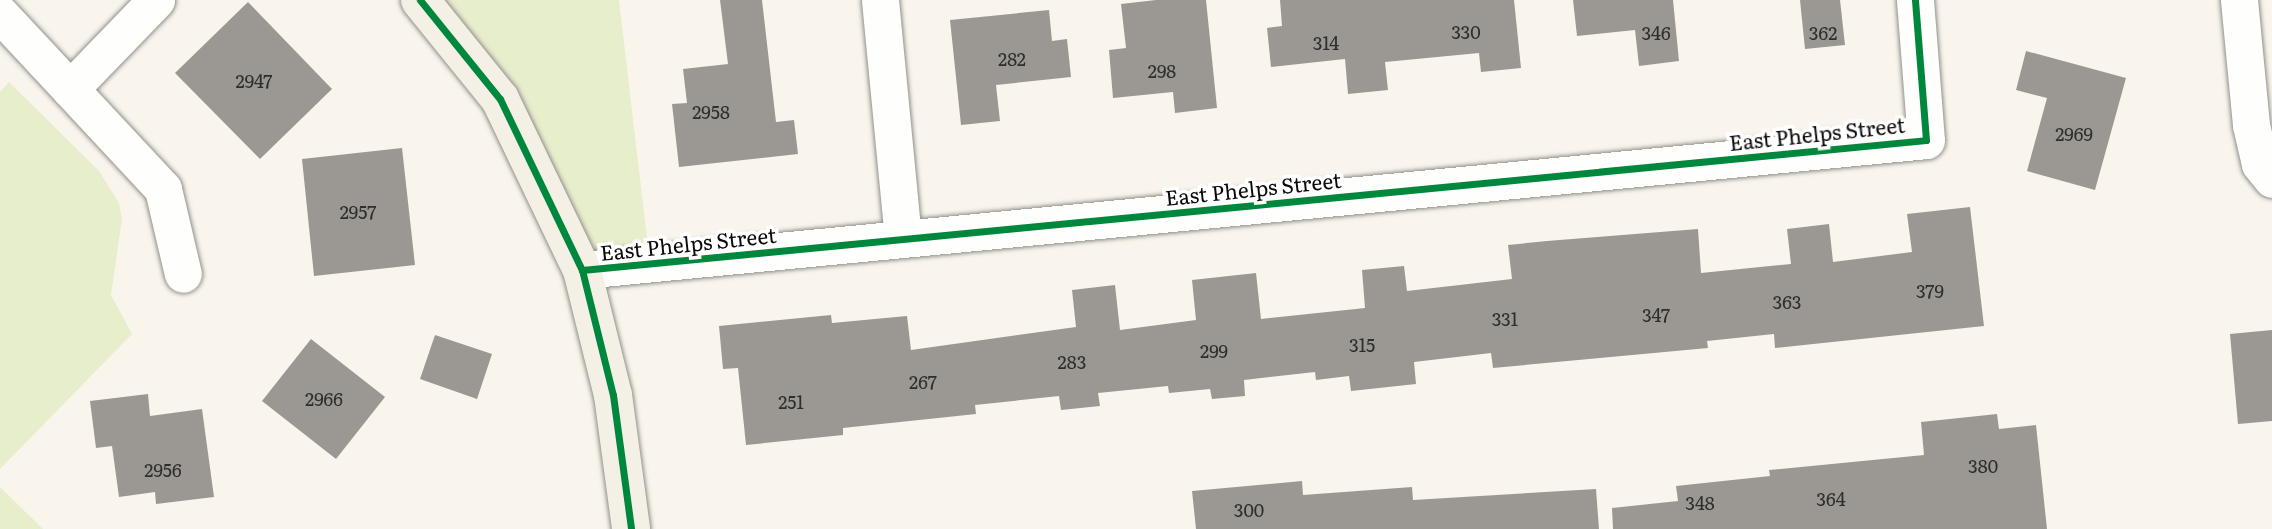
<!DOCTYPE html>
<html>
<head>
<meta charset="utf-8">
<style>
	body { margin:0 }
	#map { position:relative; width:2272px; height:529px; overflow:hidden; background:#f9f5ec; font-family:Literata,serif }
	div>[style] { position:absolute }
	.green>* { inset:0; background:#e7eecc }
	.building>* { inset:0; background:#9b9893 }
	.roads { filter:drop-shadow(0 0 2px #92908c) drop-shadow(0 0 2px #92908c) }
	.street>* { height:37px; margin:-18.5px; padding:0 18.5px; transform-origin:18.5px; border-radius:18.5px; background:#fefefc }
	.secondary>* { height:38px; margin:-19px; padding:0 19px; transform-origin:19px; border-radius:19px; background:#f4f0e6 }
	.cycleway>* { height:7px; margin:-3.5px; padding:0 3.5px; transform-origin:3.5px; border-radius:3.5px; background:#00873e }
	span { translate:-50% -50%; white-space:nowrap; text-align:center; line-height:1.15; -webkit-text-stroke:7px #fff; paint-order:stroke }
	.number-label { font-size:18px; color:#2e2e2c }
	.number-label span { -webkit-text-stroke-width:0 }
	.street-label { font-size:21px; color:#0a0a0a }
</style>
</head>
<body>
<div id="map">
	<div class="green">
		<div style="clip-path:polygon(420px 0,619px 0,650px 264px,582px 270px)"></div>
		<div style="clip-path:polygon(9px 82px,99px 171px,119px 203px,122px 219px,111px 295px,132px 334px,0 469px,0 92px)"></div>
		<div style="clip-path:polygon(0 487px,43px 529px,0 529px)"></div>
	</div>
	<div class="building">
		<div style="clip-path:polygon(720px 0,762px 0,776px 122px,794px 120px,798px 154px,679px 167px,672px 104px,687px 103px,683px 69px,728px 64px)"></div>
		<div style="clip-path:polygon(1156px 0,1206px 0,1217px 108px,1175px 113px,1173px 92px,1113px 98px,1109px 50px,1126px 48px,1121px 4px)"></div>
		<div style="clip-path:polygon(1280px 0,1514px 0,1521px 68px,1481px 72px,1479px 53px,1385px 62px,1388px 90px,1348px 94px,1345px 59px,1271px 67px,1267px 28px,1282px 26px)"></div>
		<div style="clip-path:polygon(1573px 0,1673px 0,1679px 61px,1639px 66px,1635px 30px,1577px 36px)"></div>
		<div style="clip-path:polygon(1800px 0,1840px 0,1845px 45px,1805px 49px)"></div>
		<div style="clip-path:polygon(248px 2px,332px 89px,260px 159px,175px 73px)"></div>
		<div style="clip-path:polygon(1049px 10px,1052px 41px,1067px 39px,1071px 77px,996px 85px,1000px 121px,961px 125px,950px 20px)"></div>
		<div style="clip-path:polygon(2026px 51px,2126px 78px,2095px 190px,2027px 171px,2047px 98px,2016px 90px)"></div>
		<div style="clip-path:polygon(402px 148px,415px 265px,314px 276px,302px 159px)"></div>
		<div style="clip-path:polygon(1970px 207px,1984px 326px,1775px 348px,1774px 334px,1707px 341px,1708px 348px,1493px 368px,1491px 353px,1414px 362px,1416px 384px,1351px 391px,1349px 376px,1316px 380px,1315px 372px,1244px 380px,1245px 396px,1212px 399px,1210px 389px,1169px 393px,1168px 386px,1098px 393px,1100px 406px,1061px 410px,1059px 396px,975px 405px,976px 414px,843px 428px,843px 435px,746px 445px,738px 368px,723px 369px,719px 326px,831px 315px,832px 323px,907px 316px,911px 350px,1076px 327px,1072px 290px,1115px 285px,1120px 330px,1196px 320px,1192px 280px,1256px 273px,1261px 319px,1365px 308px,1362px 270px,1404px 266px,1407px 291px,1512px 279px,1508px 245px,1547px 241px,1698px 229px,1701px 273px,1791px 264px,1787px 229px,1829px 224px,1833px 262px,1912px 252px,1907px 214px)"></div>
		<div style="clip-path:polygon(2272px 330px,2272px 421px,2238px 424px,2230px 334px)"></div>
		<div style="clip-path:polygon(435px 335px,492px 354px,477px 399px,420px 379px)"></div>
		<div style="clip-path:polygon(311px 339px,385px 397px,336px 459px,262px 401px)"></div>
		<div style="clip-path:polygon(148px 394px,150px 416px,202px 409px,214px 497px,156px 504px,155px 492px,119px 497px,112px 446px,96px 448px,90px 401px)"></div>
		<div style="clip-path:polygon(1997px 414px,1999px 429px,2036px 425px,2047px 529px,1613px 529px,1612px 508px,1678px 501px,1676px 486px,1770px 476px,1769px 470px,1924px 455px,1921px 422px)"></div>
		<div style="clip-path:polygon(1302px 481px,1303px 495px,1412px 487px,1413px 500px,1596px 489px,1599px 529px,1196px 529px,1192px 491px)"></div>
	</div>
	<div class="roads">
		<div class="street">
			<div style="left:880px;top:0;width:240px;rotate:84.5deg"></div>
			<div style="left:2239px;top:0;width:126px;rotate:84.5deg"></div>
			<div style="left:2251px;top:125px;width:40px;rotate:77deg"></div>
			<div style="left:2260px;top:164px;width:19px;rotate:51deg"></div>
			<div style="left:0;top:14px;width:239px;rotate:47deg"></div>
			<div style="left:163px;top:189px;width:87px;rotate:76.8deg"></div>
			<div style="left:70px;top:89px;width:124px;rotate:-46deg"></div>
			<div style="left:582px;top:270px;width:1350px;rotate:-5.52deg"></div>
			<div style="left:1926px;top:140px;width:140px;rotate:-94.5deg"></div>
		</div>
		<div class="secondary">
			<div style="left:420px;top:0;width:127px;rotate:51.1deg"></div>
			<div style="left:500px;top:99px;width:190px;rotate:64.4deg"></div>
			<div style="left:582px;top:270px;width:129px;rotate:76.1deg"></div>
			<div style="left:613px;top:395px;width:135px;rotate:82.3deg"></div>
		</div>
	</div>
	<div class="cycleway">
		<div style="left:420px;top:0;width:127px;rotate:51.1deg"></div>
		<div style="left:500px;top:99px;width:190px;rotate:64.4deg"></div>
		<div style="left:582px;top:270px;width:129px;rotate:76.1deg"></div>
		<div style="left:613px;top:395px;width:135px;rotate:82.3deg"></div>
		<div style="left:582px;top:270px;width:1350px;rotate:-5.52deg"></div>
		<div style="left:1926px;top:140px;width:140px;rotate:-94.5deg"></div>
	</div>
	<div class="number-label">
		<span style="left:1466px;top:32px">330</span>
		<span style="left:1656px;top:33px">346</span>
		<span style="left:1823px;top:33px">362</span>
		<span style="left:1326px;top:43px">314</span>
		<span style="left:1012px;top:59px">282</span>
		<span style="left:1162px;top:71px">298</span>
		<span style="left:254px;top:81px">2947</span>
		<span style="left:711px;top:112px">2958</span>
		<span style="left:2074px;top:134px">2969</span>
		<span style="left:358px;top:212px">2957</span>
		<span style="left:1930px;top:291px">379</span>
		<span style="left:1787px;top:302px">363</span>
		<span style="left:1656px;top:315px">347</span>
		<span style="left:1505px;top:319px">331</span>
		<span style="left:1362px;top:345px">315</span>
		<span style="left:1214px;top:351px">299</span>
		<span style="left:1072px;top:362px">283</span>
		<span style="left:923px;top:382px">267</span>
		<span style="left:324px;top:399px">2966</span>
		<span style="left:791px;top:402px">251</span>
		<span style="left:1983px;top:466px">380</span>
		<span style="left:163px;top:470px">2956</span>
		<span style="left:1831px;top:499px">364</span>
		<span style="left:1700px;top:503px">348</span>
		<span style="left:1249px;top:510px">300</span>
	</div>
	<div class="street-label">
		<span style="left:1817px;top:133px;rotate:-6deg">East Phelps Street</span>
		<span style="left:1253px;top:188px;rotate:-6deg">East Phelps Street</span>
		<span style="left:688px;top:243px;rotate:-6deg">East Phelps Street</span>
	</div>
</div>
</body>
</html>
